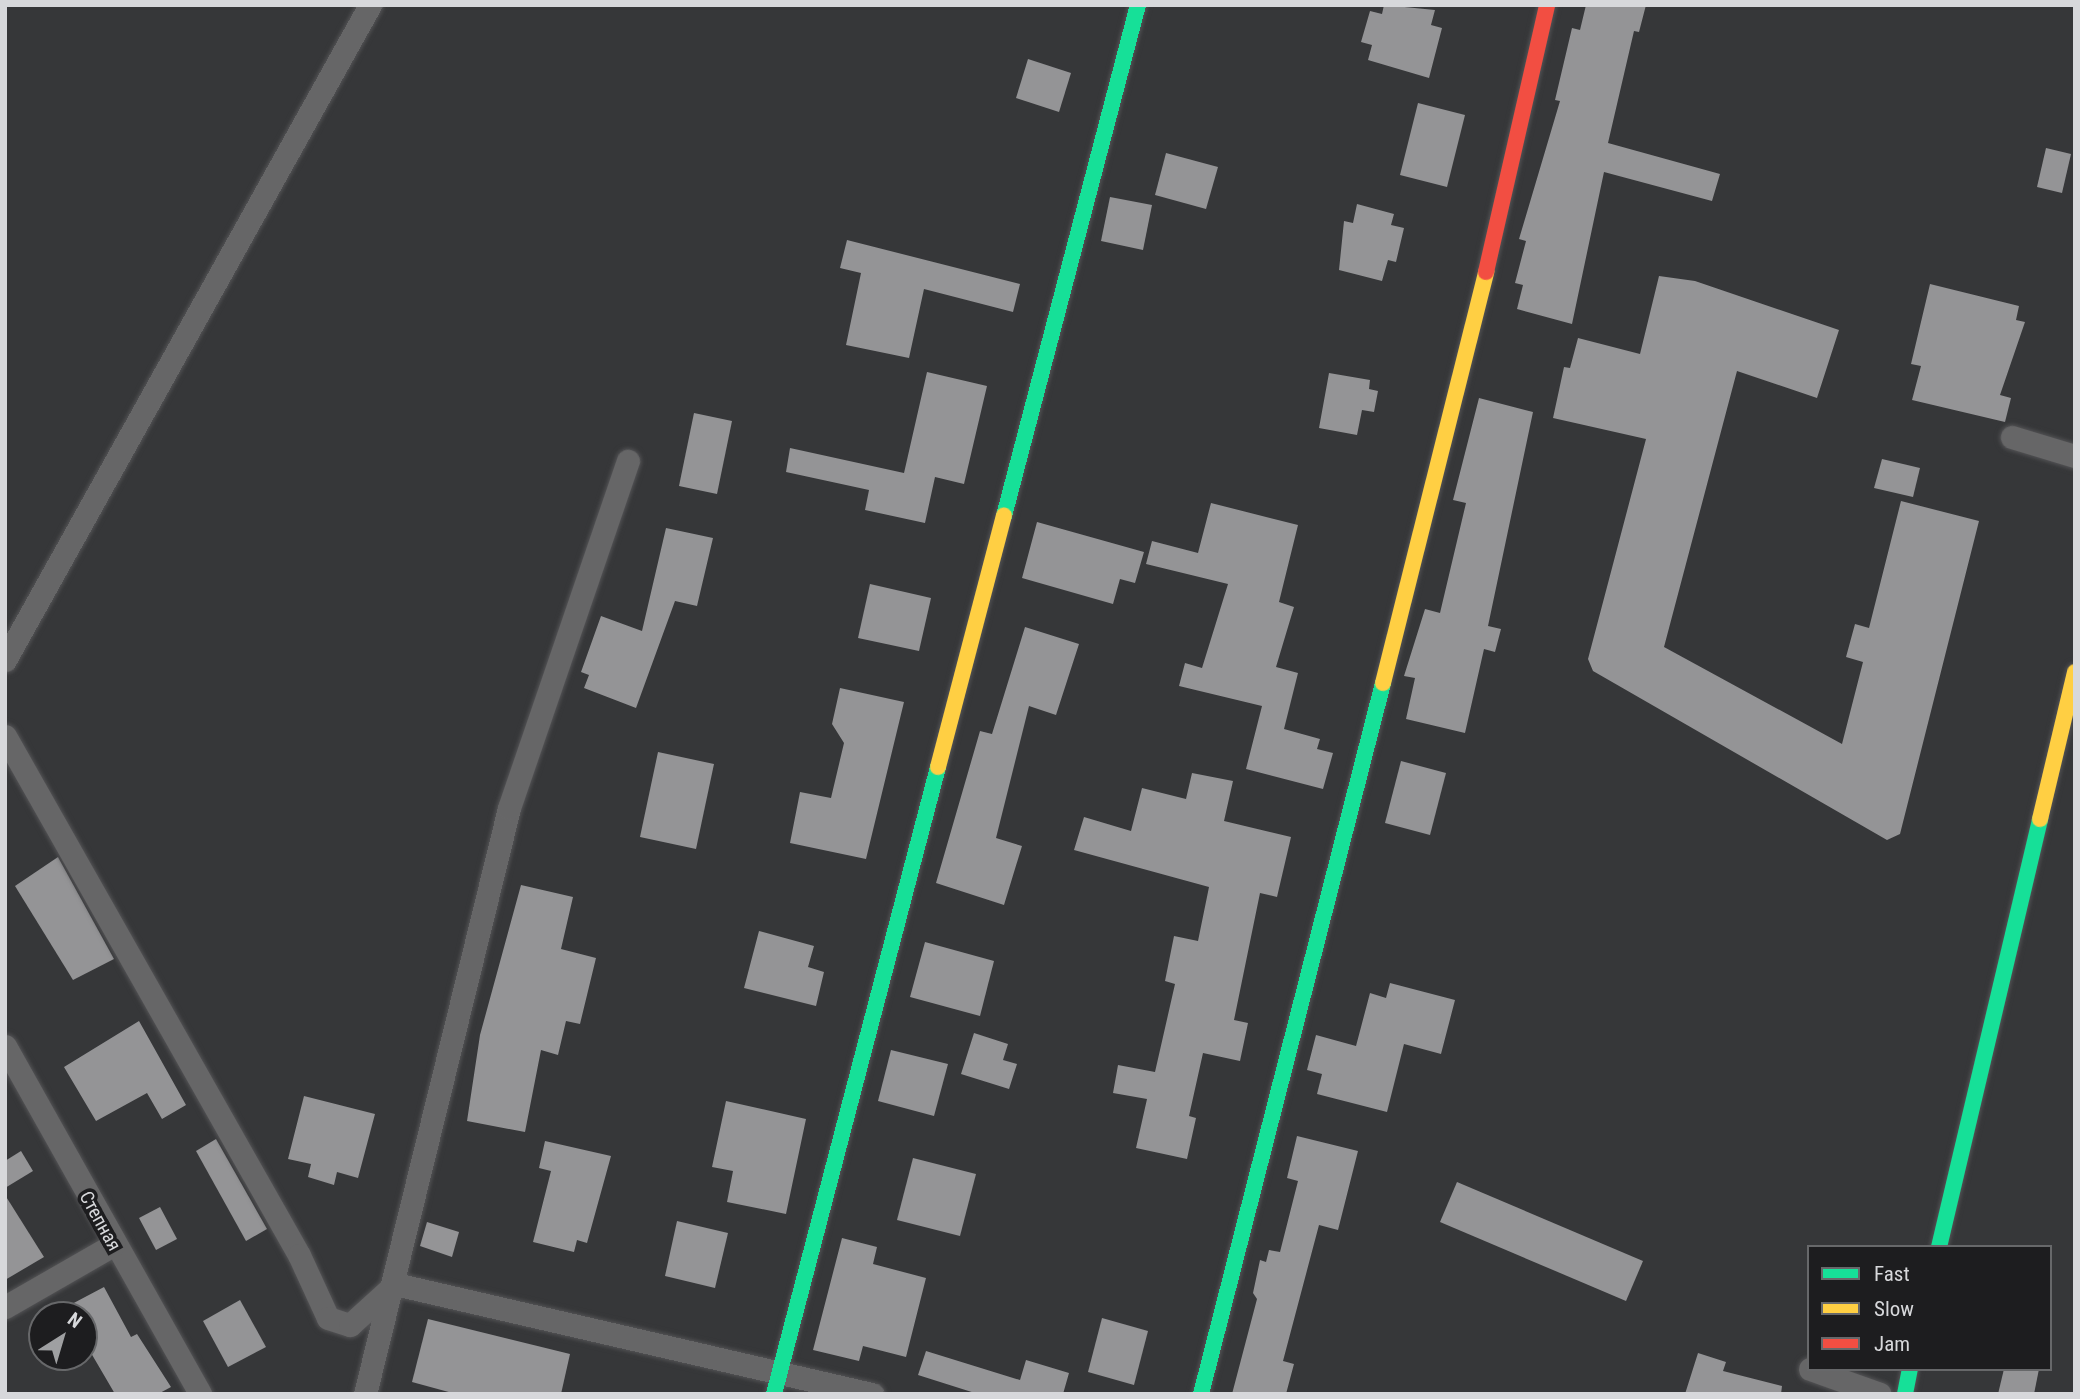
<!DOCTYPE html>
<html>
<head>
<meta charset="utf-8">
<style>
	body { margin:0 }
	#map { position:relative; width:2080px; height:1399px; overflow:hidden; background:#363739; font-family:"Roboto Condensed",sans-serif }
	div>[style] { position:absolute }
	.building>* { inset:0; background:#949496 }
	.roads { filter:drop-shadow(0 0 2px #535355) drop-shadow(0 0 2px #535355) }
	.street>* { height:23px; margin:-11.5px; padding:0 11.5px; transform-origin:11.5px; border-radius:11.5px; background:#666667 }
	.fast>* { height:16px; margin:-8px; padding:0 8px; transform-origin:8px; border-radius:8px; background:#16e098 }
	.slow>* { height:16px; margin:-8px; padding:0 8px; transform-origin:8px; border-radius:8px; background:#ffcf43 }
	.jam>* { height:16px; margin:-8px; padding:0 8px; transform-origin:8px; border-radius:8px; background:#f24e42 }
	span { translate:-50% -50%; white-space:nowrap; text-align:center; line-height:1.15; -webkit-text-stroke:7px #1d1d1f; paint-order:stroke }
	.street-label { font-size:19px; color:#d7d8db }
	.frame { position:absolute; inset:0; border:7px solid #d7d8db; pointer-events:none }
	.legend { position:absolute; left:1807px; top:1245px; width:245px; height:126px; box-sizing:border-box; background:#1d1d1f; border:2px solid #67686a; margin:0; padding:9px 12px; list-style:none; font-size:21px; color:#d7d8db }
	.legend li { display:flex; align-items:center; gap:14px; height:35px }
	.legend b { width:35px; border:2px solid #67686a }
	.north { position:absolute; left:28px; top:1301px; width:70px; height:70px; box-sizing:border-box; background:#1d1d1f; border:2px solid #67686a; border-radius:50%; rotate:37deg; font-size:19px; font-weight:700; line-height:28px; text-align:center; color:#d7d8db }
	.north::after { content:''; display:block; margin:auto; width:24px; height:32px; background:#9fa0a2; clip-path:polygon(50% 0,100% 100%,50% 72%,0 100%) }
</style>
</head>
<body>
<div id="map">
	<div class="building">
		<div style="clip-path:polygon(1384px 5px,1435px 10px,1431px 25px,1442px 28px,1429px 78px,1368px 60px,1372px 45px,1361px 42px,1370px 11px,1382px 14px)"></div>
		<div style="clip-path:polygon(1586px 5px,1646px 5px,1639px 32px,1634px 31px,1608px 143px,1720px 174px,1712px 201px,1604px 172px,1572px 324px,1517px 309px,1523px 285px,1515px 283px,1526px 241px,1519px 239px,1560px 101px,1555px 100px,1572px 28px,1580px 30px)"></div>
		<div style="clip-path:polygon(1028px 59px,1071px 73px,1059px 112px,1016px 98px)"></div>
		<div style="clip-path:polygon(1418px 103px,1465px 115px,1447px 187px,1400px 175px)"></div>
		<div style="clip-path:polygon(2046px 148px,2071px 154px,2062px 193px,2037px 187px)"></div>
		<div style="clip-path:polygon(1166px 153px,1218px 167px,1206px 209px,1155px 195px)"></div>
		<div style="clip-path:polygon(1110px 197px,1152px 205px,1143px 250px,1101px 241px)"></div>
		<div style="clip-path:polygon(1357px 204px,1394px 214px,1391px 225px,1404px 228px,1396px 262px,1388px 260px,1382px 281px,1339px 270px,1344px 221px,1353px 223px)"></div>
		<div style="clip-path:polygon(847px 240px,1020px 284px,1013px 312px,924px 289px,909px 358px,846px 345px,861px 273px,840px 268px)"></div>
		<div style="clip-path:polygon(1659px 276px,1695px 281px,1839px 330px,1817px 398px,1737px 371px,1664px 647px,1842px 744px,1863px 662px,1846px 657px,1855px 624px,1869px 628px,1901px 501px,1979px 521px,1900px 834px,1887px 840px,1593px 671px,1588px 659px,1646px 439px,1553px 418px,1564px 367px,1570px 368px,1578px 338px,1640px 354px)"></div>
		<div style="clip-path:polygon(1930px 284px,2019px 306px,2016px 320px,2025px 322px,2000px 395px,2011px 398px,2005px 422px,1912px 400px,1921px 366px,1911px 364px)"></div>
		<div style="clip-path:polygon(927px 372px,987px 386px,964px 484px,935px 477px,925px 523px,865px 510px,869px 490px,786px 472px,790px 448px,904px 473px)"></div>
		<div style="clip-path:polygon(1329px 373px,1370px 380px,1369px 389px,1378px 391px,1374px 412px,1362px 410px,1357px 435px,1319px 428px)"></div>
		<div style="clip-path:polygon(1479px 398px,1533px 412px,1488px 626px,1501px 629px,1495px 652px,1484px 649px,1465px 733px,1406px 719px,1415px 678px,1404px 676px,1425px 609px,1440px 613px,1466px 503px,1453px 500px)"></div>
		<div style="clip-path:polygon(694px 413px,732px 421px,717px 494px,679px 486px)"></div>
		<div style="clip-path:polygon(1882px 459px,1920px 468px,1913px 497px,1874px 488px)"></div>
		<div style="clip-path:polygon(1211px 503px,1298px 525px,1279px 602px,1294px 607px,1276px 667px,1298px 673px,1284px 729px,1320px 739px,1317px 749px,1333px 753px,1323px 789px,1246px 769px,1262px 706px,1179px 686px,1185px 663px,1202px 668px,1228px 584px,1146px 564px,1152px 541px,1198px 553px)"></div>
		<div style="clip-path:polygon(1037px 522px,1144px 552px,1135px 583px,1120px 579px,1113px 604px,1022px 578px)"></div>
		<div style="clip-path:polygon(666px 528px,713px 538px,697px 606px,675px 601px,636px 708px,584px 688px,589px 675px,581px 672px,601px 616px,642px 631px)"></div>
		<div style="clip-path:polygon(870px 584px,931px 598px,919px 651px,858px 638px)"></div>
		<div style="clip-path:polygon(1025px 627px,1079px 644px,1056px 715px,1029px 706px,996px 838px,1022px 846px,1004px 905px,936px 883px,980px 731px,992px 734px)"></div>
		<div style="clip-path:polygon(840px 688px,904px 702px,866px 859px,790px 843px,800px 792px,831px 798px,844px 743px,832px 724px)"></div>
		<div style="clip-path:polygon(658px 752px,714px 764px,696px 849px,640px 837px)"></div>
		<div style="clip-path:polygon(1401px 761px,1446px 773px,1430px 835px,1385px 823px)"></div>
		<div style="clip-path:polygon(1192px 773px,1233px 781px,1224px 821px,1291px 837px,1277px 897px,1260px 893px,1234px 1020px,1248px 1023px,1240px 1061px,1203px 1053px,1189px 1116px,1196px 1118px,1187px 1159px,1136px 1148px,1147px 1099px,1113px 1093px,1118px 1065px,1155px 1072px,1175px 984px,1165px 981px,1174px 936px,1198px 941px,1209px 887px,1074px 850px,1084px 817px,1131px 831px,1142px 788px,1186px 799px)"></div>
		<div style="clip-path:polygon(58px 857px,114px 959px,73px 980px,15px 886px)"></div>
		<div style="clip-path:polygon(521px 885px,573px 897px,561px 949px,596px 958px,580px 1024px,566px 1021px,558px 1055px,541px 1050px,525px 1132px,467px 1121px,480px 1035px)"></div>
		<div style="clip-path:polygon(759px 931px,814px 946px,808px 967px,824px 972px,816px 1006px,744px 988px)"></div>
		<div style="clip-path:polygon(925px 942px,994px 961px,980px 1016px,910px 997px)"></div>
		<div style="clip-path:polygon(1390px 983px,1455px 1000px,1441px 1054px,1404px 1044px,1387px 1112px,1317px 1094px,1322px 1074px,1307px 1070px,1316px 1035px,1356px 1046px,1370px 993px,1386px 998px)"></div>
		<div style="clip-path:polygon(139px 1021px,186px 1105px,162px 1119px,147px 1093px,96px 1121px,64px 1067px)"></div>
		<div style="clip-path:polygon(974px 1033px,1008px 1044px,1003px 1060px,1017px 1064px,1009px 1089px,961px 1074px)"></div>
		<div style="clip-path:polygon(891px 1050px,948px 1064px,934px 1116px,878px 1101px)"></div>
		<div style="clip-path:polygon(304px 1096px,375px 1114px,358px 1178px,337px 1172px,334px 1185px,308px 1177px,311px 1164px,288px 1159px)"></div>
		<div style="clip-path:polygon(726px 1101px,806px 1119px,786px 1214px,727px 1202px,733px 1171px,712px 1167px)"></div>
		<div style="clip-path:polygon(1297px 1136px,1358px 1151px,1338px 1230px,1319px 1225px,1283px 1361px,1294px 1364px,1286px 1394px,1232px 1394px,1257px 1299px,1253px 1293px,1260px 1260px,1266px 1262px,1269px 1250px,1280px 1252px,1298px 1181px,1287px 1178px)"></div>
		<div style="clip-path:polygon(216px 1139px,267px 1229px,246px 1241px,196px 1151px)"></div>
		<div style="clip-path:polygon(545px 1141px,611px 1156px,587px 1243px,577px 1240px,574px 1252px,533px 1242px,551px 1171px,539px 1168px)"></div>
		<div style="clip-path:polygon(21px 1151px,33px 1171px,5px 1188px,5px 1161px)"></div>
		<div style="clip-path:polygon(913px 1158px,976px 1174px,960px 1236px,897px 1220px)"></div>
		<div style="clip-path:polygon(1457px 1182px,1643px 1261px,1626px 1301px,1440px 1222px)"></div>
		<div style="clip-path:polygon(5px 1195px,44px 1257px,5px 1280px)"></div>
		<div style="clip-path:polygon(160px 1207px,177px 1239px,156px 1250px,139px 1218px)"></div>
		<div style="clip-path:polygon(677px 1221px,728px 1233px,715px 1288px,665px 1276px)"></div>
		<div style="clip-path:polygon(427px 1222px,459px 1232px,452px 1257px,420px 1246px)"></div>
		<div style="clip-path:polygon(842px 1238px,877px 1247px,873px 1264px,926px 1278px,906px 1357px,863px 1346px,859px 1361px,813px 1350px)"></div>
		<div style="clip-path:polygon(104px 1287px,131px 1337px,137px 1334px,171px 1387px,158px 1394px,115px 1394px,84px 1341px,84px 1315px,51px 1315px)"></div>
		<div style="clip-path:polygon(240px 1300px,266px 1347px,228px 1367px,203px 1321px)"></div>
		<div style="clip-path:polygon(1102px 1318px,1148px 1331px,1134px 1385px,1088px 1372px)"></div>
		<div style="clip-path:polygon(428px 1319px,570px 1354px,561px 1394px,456px 1394px,412px 1382px)"></div>
		<div style="clip-path:polygon(926px 1351px,1020px 1380px,1026px 1360px,1069px 1373px,1063px 1394px,978px 1394px,918px 1375px)"></div>
		<div style="clip-path:polygon(1698px 1353px,1726px 1362px,1723px 1371px,1782px 1386px,1781px 1394px,1685px 1394px)"></div>
		<div style="clip-path:polygon(2004px 1369px,2039px 1369px,2034px 1394px,1998px 1394px)"></div>
	</div>
	<div class="roads">
		<div class="street">
			<div style="left:2012px;top:437px;width:66px;rotate:16.8deg"></div>
			<div style="left:5px;top:660px;width:750px;rotate:-60.87deg"></div>
			<div style="left:5px;top:736px;width:596px;rotate:60.47deg"></div>
			<div style="left:299px;top:1255px;width:69px;rotate:65.3deg"></div>
			<div style="left:328px;top:1318px;width:23px;rotate:18deg"></div>
			<div style="left:350px;top:1325px;width:61px;rotate:-42.3deg"></div>
			<div style="left:395px;top:1284px;width:490px;rotate:13deg"></div>
			<div style="left:5px;top:1046px;width:399px;rotate:60.7deg"></div>
			<div style="left:5px;top:1307px;width:125px;rotate:-29.9deg"></div>
			<div style="left:1810px;top:1369px;width:74px;rotate:19.7deg"></div>
			<div style="left:365px;top:1394px;width:603px;rotate:-76.19deg"></div>
			<div style="left:509px;top:808px;width:367px;rotate:-71.1deg"></div>
		</div>
		<div class="fast">
			<div style="left:1004px;top:516px;width:528px;rotate:-75.31deg"></div>
			<div style="left:1939px;top:1247px;width:440px;rotate:-76.7deg"></div>
			<div style="left:774px;top:1394px;width:648px;rotate:-75.34deg"></div>
			<div style="left:1201px;top:1394px;width:734px;rotate:-75.64deg"></div>
			<div style="left:1905px;top:1394px;width:25px;rotate:-79deg"></div>
		</div>
		<div class="slow">
			<div style="left:1383px;top:683px;width:424px;rotate:-75.9deg"></div>
			<div style="left:938px;top:767px;width:260px;rotate:-75.3deg"></div>
			<div style="left:2040px;top:819px;width:151px;rotate:-76.6deg"></div>
		</div>
		<div class="jam">
			<div style="left:1486px;top:272px;width:274px;rotate:-77.1deg"></div>
		</div>
	</div>
	<div class="street-label">
		<span style="left:100px;top:1221px;rotate:61deg">Степная</span>
	</div>
	<div class="frame"></div>
	<ul class="legend">
	<li><b style="height:9px;background:#16e098"></b>Fast</li>
	<li><b style="height:9px;background:#ffcf43"></b>Slow</li>
	<li><b style="height:9px;background:#f24e42"></b>Jam</li>
	</ul>
	<div class="north">N</div>
</div>
</body>
</html>
